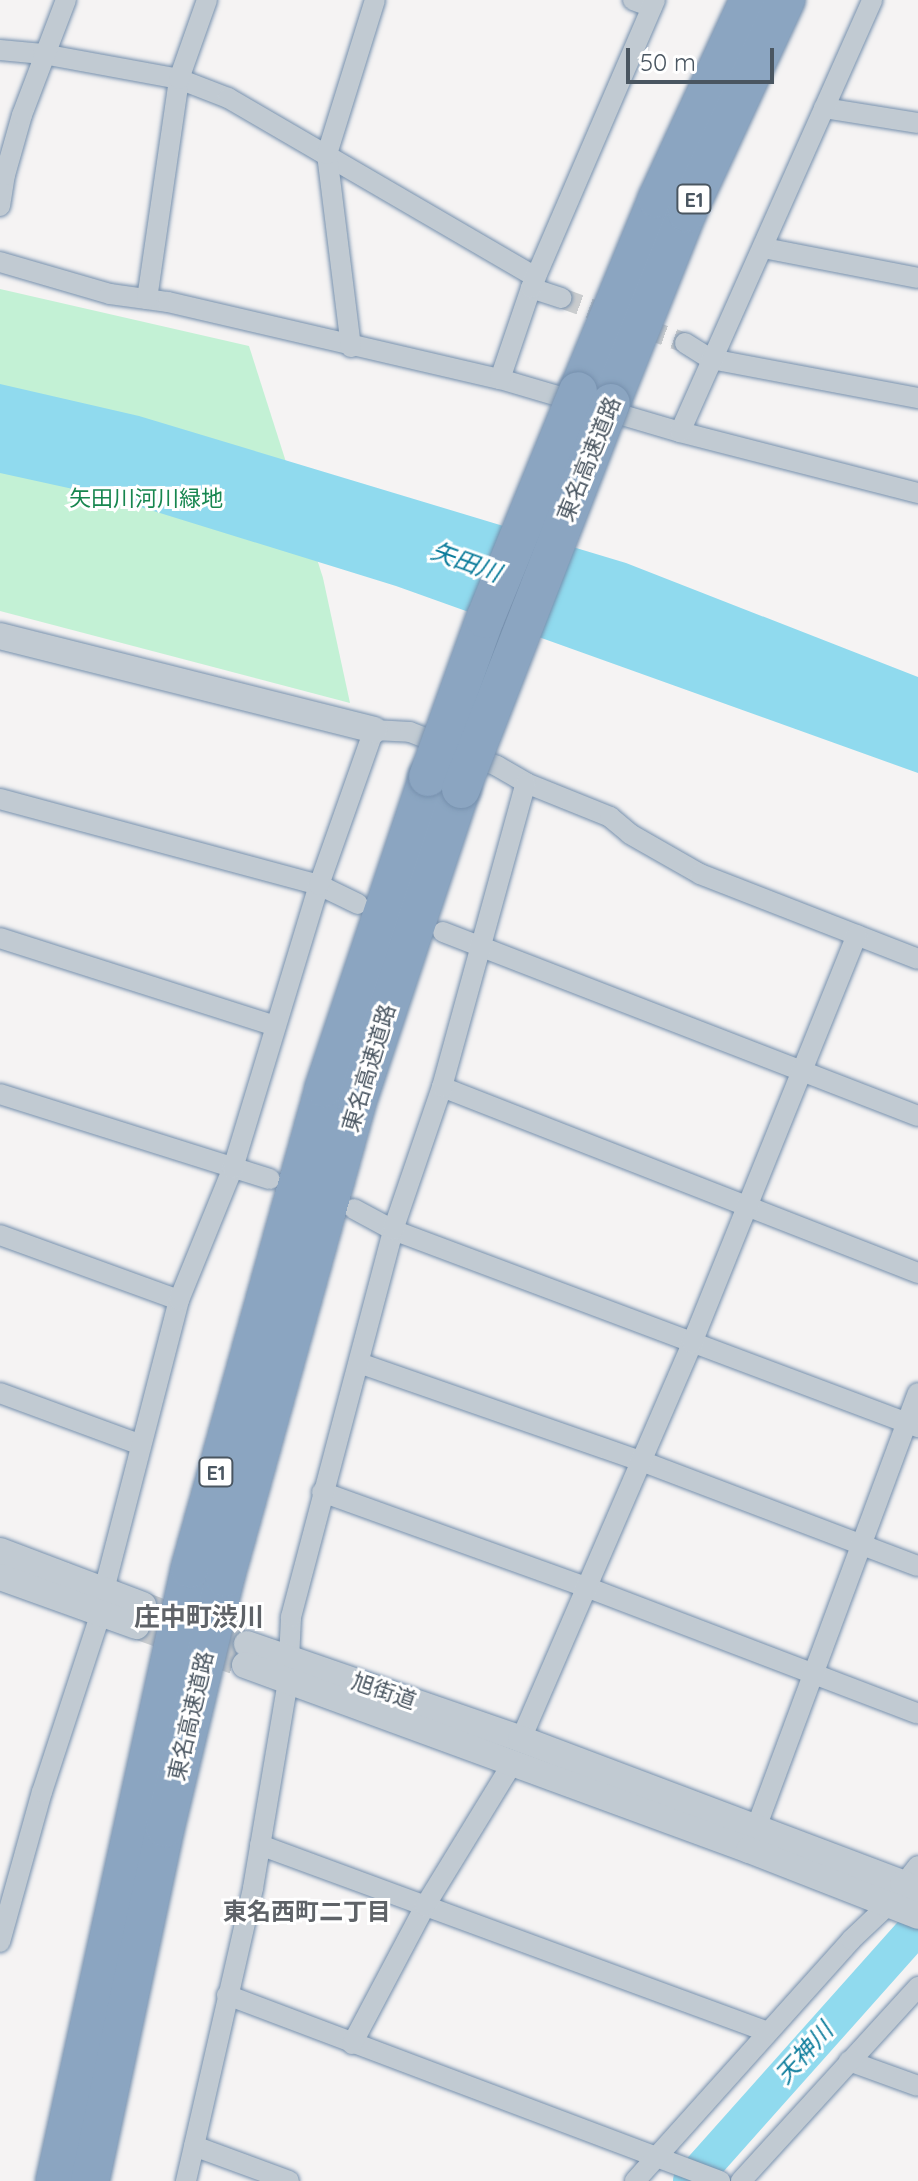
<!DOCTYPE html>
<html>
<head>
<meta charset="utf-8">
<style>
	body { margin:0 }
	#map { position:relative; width:918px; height:2181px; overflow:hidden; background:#f5f3f3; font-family:Quicksand,"Noto Sans JP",sans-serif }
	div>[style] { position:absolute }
	.green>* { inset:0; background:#c3f1d5 }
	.water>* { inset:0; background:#90daee }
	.river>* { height:36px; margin:-18px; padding:0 18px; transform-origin:18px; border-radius:18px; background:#90daee }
	.minor-tunnel>* { height:20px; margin-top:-10px; transform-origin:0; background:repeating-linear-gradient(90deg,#caccce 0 20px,transparent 0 30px) }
	.tertiary-tunnel>* { height:26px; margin-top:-13px; transform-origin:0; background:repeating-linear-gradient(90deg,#caccce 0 26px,transparent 0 39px) }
	.roads { filter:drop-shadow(0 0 2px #7690ad) drop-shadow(0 0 2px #7690ad) }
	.minor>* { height:20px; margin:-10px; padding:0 10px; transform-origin:10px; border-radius:10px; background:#c1cad2 }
	.tertiary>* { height:26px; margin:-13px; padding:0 13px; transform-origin:13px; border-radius:13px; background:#c1cad2 }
	.motorway>* { height:38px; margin:-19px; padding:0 19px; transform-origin:19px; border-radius:19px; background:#8ba5c1 }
	.bridges { filter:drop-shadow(0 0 2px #7690ad) drop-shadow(0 0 2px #7690ad) }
	.motorway-bridge>* { height:38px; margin:-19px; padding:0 19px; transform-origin:19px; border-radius:19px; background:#8ba5c1 }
	span { translate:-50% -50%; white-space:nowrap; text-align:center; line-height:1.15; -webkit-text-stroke:6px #fff; paint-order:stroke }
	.shield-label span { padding:2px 6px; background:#fff; border:2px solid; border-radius:6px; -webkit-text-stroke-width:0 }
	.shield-label { font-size:20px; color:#4a5661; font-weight:700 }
	.street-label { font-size:22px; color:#4a5661 }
	.park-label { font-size:22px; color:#17864f }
	.water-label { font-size:24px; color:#0c7c9b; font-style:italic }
	.neighbourhood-label { font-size:24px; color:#5f6368; font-weight:700 }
	.quarter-label { font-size:26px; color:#5f6368; font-weight:700 }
	.scale { position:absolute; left:626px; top:48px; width:148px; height:36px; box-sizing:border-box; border:4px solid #4a5661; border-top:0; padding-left:10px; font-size:24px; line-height:28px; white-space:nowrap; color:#4a5661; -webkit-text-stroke:6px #fff; paint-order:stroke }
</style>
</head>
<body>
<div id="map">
	<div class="green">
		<div style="clip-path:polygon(0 289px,249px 346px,323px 578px,350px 703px,0 611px)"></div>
	</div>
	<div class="water">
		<div style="clip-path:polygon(0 384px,139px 416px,626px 563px,918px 677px,918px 773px,396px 586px,105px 496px,0 473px)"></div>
	</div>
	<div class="river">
		<div style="left:691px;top:2181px;width:341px;rotate:-48.3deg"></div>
	</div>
	<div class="minor-tunnel">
		<div style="left:561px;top:298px;width:132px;rotate:19.9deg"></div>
	</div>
	<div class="tertiary-tunnel">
		<div style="left:143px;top:1605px;width:111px;rotate:20.6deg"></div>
		<div style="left:136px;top:1626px;width:116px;rotate:19.7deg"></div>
	</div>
	<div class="roads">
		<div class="minor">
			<div style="left:633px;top:0;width:20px;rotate:20deg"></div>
			<div style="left:0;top:50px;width:43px;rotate:5.3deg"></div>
			<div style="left:43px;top:54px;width:138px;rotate:10.4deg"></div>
			<div style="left:179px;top:79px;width:53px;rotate:21.2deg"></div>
			<div style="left:228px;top:98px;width:356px;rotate:30.2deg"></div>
			<div style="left:824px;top:108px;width:95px;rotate:9.1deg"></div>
			<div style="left:0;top:206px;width:31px;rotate:-81deg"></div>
			<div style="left:5px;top:175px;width:62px;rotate:-74.2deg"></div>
			<div style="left:22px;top:115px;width:123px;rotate:-69.1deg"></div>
			<div style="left:764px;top:248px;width:157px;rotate:11deg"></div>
			<div style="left:0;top:262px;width:115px;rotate:16.2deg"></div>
			<div style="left:110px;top:294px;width:59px;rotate:7.9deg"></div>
			<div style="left:168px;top:302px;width:341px;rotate:13.1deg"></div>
			<div style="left:500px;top:379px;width:188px;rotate:16.4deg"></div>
			<div style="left:680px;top:432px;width:246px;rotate:14.4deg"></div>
			<div style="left:531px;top:288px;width:32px;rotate:18deg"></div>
			<div style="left:147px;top:299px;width:222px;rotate:-81.7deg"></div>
			<div style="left:179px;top:79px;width:84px;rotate:-70.5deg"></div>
			<div style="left:685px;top:343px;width:31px;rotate:32deg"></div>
			<div style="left:711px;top:359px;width:211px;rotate:10.7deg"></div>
			<div style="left:351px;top:347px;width:194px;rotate:-97.1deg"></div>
			<div style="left:327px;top:154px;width:161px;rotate:-72.7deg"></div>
			<div style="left:500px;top:379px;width:96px;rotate:-71.2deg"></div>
			<div style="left:531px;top:288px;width:314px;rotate:-66.7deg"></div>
			<div style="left:680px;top:432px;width:473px;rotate:-66deg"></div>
			<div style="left:0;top:799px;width:330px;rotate:15.1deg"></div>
			<div style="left:319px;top:885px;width:43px;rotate:26deg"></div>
			<div style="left:443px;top:932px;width:509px;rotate:21.17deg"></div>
			<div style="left:0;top:938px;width:289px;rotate:17.7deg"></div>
			<div style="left:442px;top:1087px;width:511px;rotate:21.34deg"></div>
			<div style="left:0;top:1094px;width:283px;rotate:17.5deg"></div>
			<div style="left:354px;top:1209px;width:44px;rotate:28.3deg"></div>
			<div style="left:393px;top:1230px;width:561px;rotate:20.57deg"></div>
			<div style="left:0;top:1235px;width:190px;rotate:20deg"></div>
			<div style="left:359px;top:1363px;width:299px;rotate:19.2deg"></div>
			<div style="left:641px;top:1461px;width:296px;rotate:20.8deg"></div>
			<div style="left:0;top:1393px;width:150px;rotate:20.2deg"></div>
			<div style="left:322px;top:1492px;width:281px;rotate:19.8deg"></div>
			<div style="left:586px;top:1587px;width:355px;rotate:20.9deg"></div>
			<div style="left:104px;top:1590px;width:300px;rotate:-75.5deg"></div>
			<div style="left:179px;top:1300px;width:143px;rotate:-67.8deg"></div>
			<div style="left:233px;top:1168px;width:296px;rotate:-73.1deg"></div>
			<div style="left:319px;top:885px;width:164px;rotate:-70.5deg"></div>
			<div style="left:374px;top:730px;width:36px;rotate:3deg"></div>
			<div style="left:410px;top:732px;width:93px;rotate:21.3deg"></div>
			<div style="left:497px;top:766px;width:34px;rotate:30deg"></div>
			<div style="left:526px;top:783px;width:91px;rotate:22deg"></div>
			<div style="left:610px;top:817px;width:26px;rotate:40deg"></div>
			<div style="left:630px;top:834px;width:81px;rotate:29.7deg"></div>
			<div style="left:700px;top:874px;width:234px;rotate:21.3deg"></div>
			<div style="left:521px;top:1739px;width:431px;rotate:-66.6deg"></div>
			<div style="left:692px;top:1343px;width:440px;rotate:-68deg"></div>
			<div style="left:756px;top:1828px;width:464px;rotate:-69.6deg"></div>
			<div style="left:260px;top:1845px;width:541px;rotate:20.21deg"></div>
			<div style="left:0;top:1942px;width:156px;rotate:-74.4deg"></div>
			<div style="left:42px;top:1792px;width:188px;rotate:-71.8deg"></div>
			<div style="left:227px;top:1995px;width:527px;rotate:20.67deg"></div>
			<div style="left:352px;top:2044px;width:156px;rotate:-62.1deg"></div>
			<div style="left:425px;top:1906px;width:167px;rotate:-58.5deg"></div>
			<div style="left:849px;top:2061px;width:73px;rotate:19.9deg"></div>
			<div style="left:194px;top:2146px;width:101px;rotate:20.2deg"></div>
			<div style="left:186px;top:2181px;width:301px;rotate:-77.1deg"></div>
			<div style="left:253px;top:1888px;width:210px;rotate:-80.4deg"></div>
			<div style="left:288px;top:1681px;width:64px;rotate:-87.3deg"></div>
			<div style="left:291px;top:1617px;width:400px;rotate:-75.2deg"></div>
			<div style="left:393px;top:1230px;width:151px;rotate:-71.1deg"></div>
			<div style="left:442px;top:1087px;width:315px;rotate:-74.6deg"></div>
			<div style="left:635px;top:2181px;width:324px;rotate:-48.1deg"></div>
			<div style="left:851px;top:1940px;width:51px;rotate:-43.4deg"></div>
			<div style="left:888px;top:1905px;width:49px;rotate:-52.4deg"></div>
			<div style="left:741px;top:2181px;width:263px;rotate:-47.6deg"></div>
		</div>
		<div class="tertiary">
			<div style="left:0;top:636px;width:386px;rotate:14.1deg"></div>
			<div style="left:0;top:1551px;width:153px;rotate:20.7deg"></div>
			<div style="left:0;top:1577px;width:145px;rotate:19.8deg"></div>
			<div style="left:247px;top:1644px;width:290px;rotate:19.1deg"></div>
			<div style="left:521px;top:1739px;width:408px;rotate:20.7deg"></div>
			<div style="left:903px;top:1883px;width:17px;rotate:31deg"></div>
			<div style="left:245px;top:1665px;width:537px;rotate:20.16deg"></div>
			<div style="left:749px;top:1850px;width:181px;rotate:21.3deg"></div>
		</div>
		<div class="motorway">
			<div style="left:578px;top:391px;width:208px;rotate:-67.6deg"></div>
			<div style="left:657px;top:199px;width:219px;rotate:-65.2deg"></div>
			<div style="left:611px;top:403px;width:205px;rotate:-68.2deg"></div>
			<div style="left:687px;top:213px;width:235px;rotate:-65.1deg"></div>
			<div style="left:55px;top:2181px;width:627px;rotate:-77.56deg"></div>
			<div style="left:190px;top:1569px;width:499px;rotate:-74.4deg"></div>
			<div style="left:324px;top:1088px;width:328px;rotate:-71.5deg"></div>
			<div style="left:90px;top:2181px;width:361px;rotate:-78deg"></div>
			<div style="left:165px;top:1828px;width:257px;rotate:-76.5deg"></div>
			<div style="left:225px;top:1578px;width:494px;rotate:-74.5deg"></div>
			<div style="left:357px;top:1102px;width:330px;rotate:-71.6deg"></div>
		</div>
	</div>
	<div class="bridges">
		<div class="motorway-bridge">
			<div style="left:428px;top:777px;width:168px;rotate:-70.2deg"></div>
			<div style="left:485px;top:619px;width:246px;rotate:-67.8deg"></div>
			<div style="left:461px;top:789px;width:414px;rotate:-68.8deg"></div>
		</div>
	</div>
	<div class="shield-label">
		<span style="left:694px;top:199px">E1</span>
		<span style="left:216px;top:1472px">E1</span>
	</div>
	<div class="street-label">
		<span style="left:589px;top:459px;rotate:-68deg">東名高速道路</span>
		<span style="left:369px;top:1068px;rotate:-73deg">東名高速道路</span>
		<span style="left:384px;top:1691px;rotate:19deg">旭街道</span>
		<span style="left:191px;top:1716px;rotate:-77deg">東名高速道路</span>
	</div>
	<div class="park-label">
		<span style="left:146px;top:499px">矢田川河川緑地</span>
	</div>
	<div class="water-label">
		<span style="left:466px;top:562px;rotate:20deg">矢田川</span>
		<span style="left:804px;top:2053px;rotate:-48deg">天神川</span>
	</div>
	<div class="neighbourhood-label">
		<span style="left:307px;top:1912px">東名西町二丁目</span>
	</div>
	<div class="quarter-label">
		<span style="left:199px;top:1617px">庄中町渋川</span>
	</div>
	<div class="scale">50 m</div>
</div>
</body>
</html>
